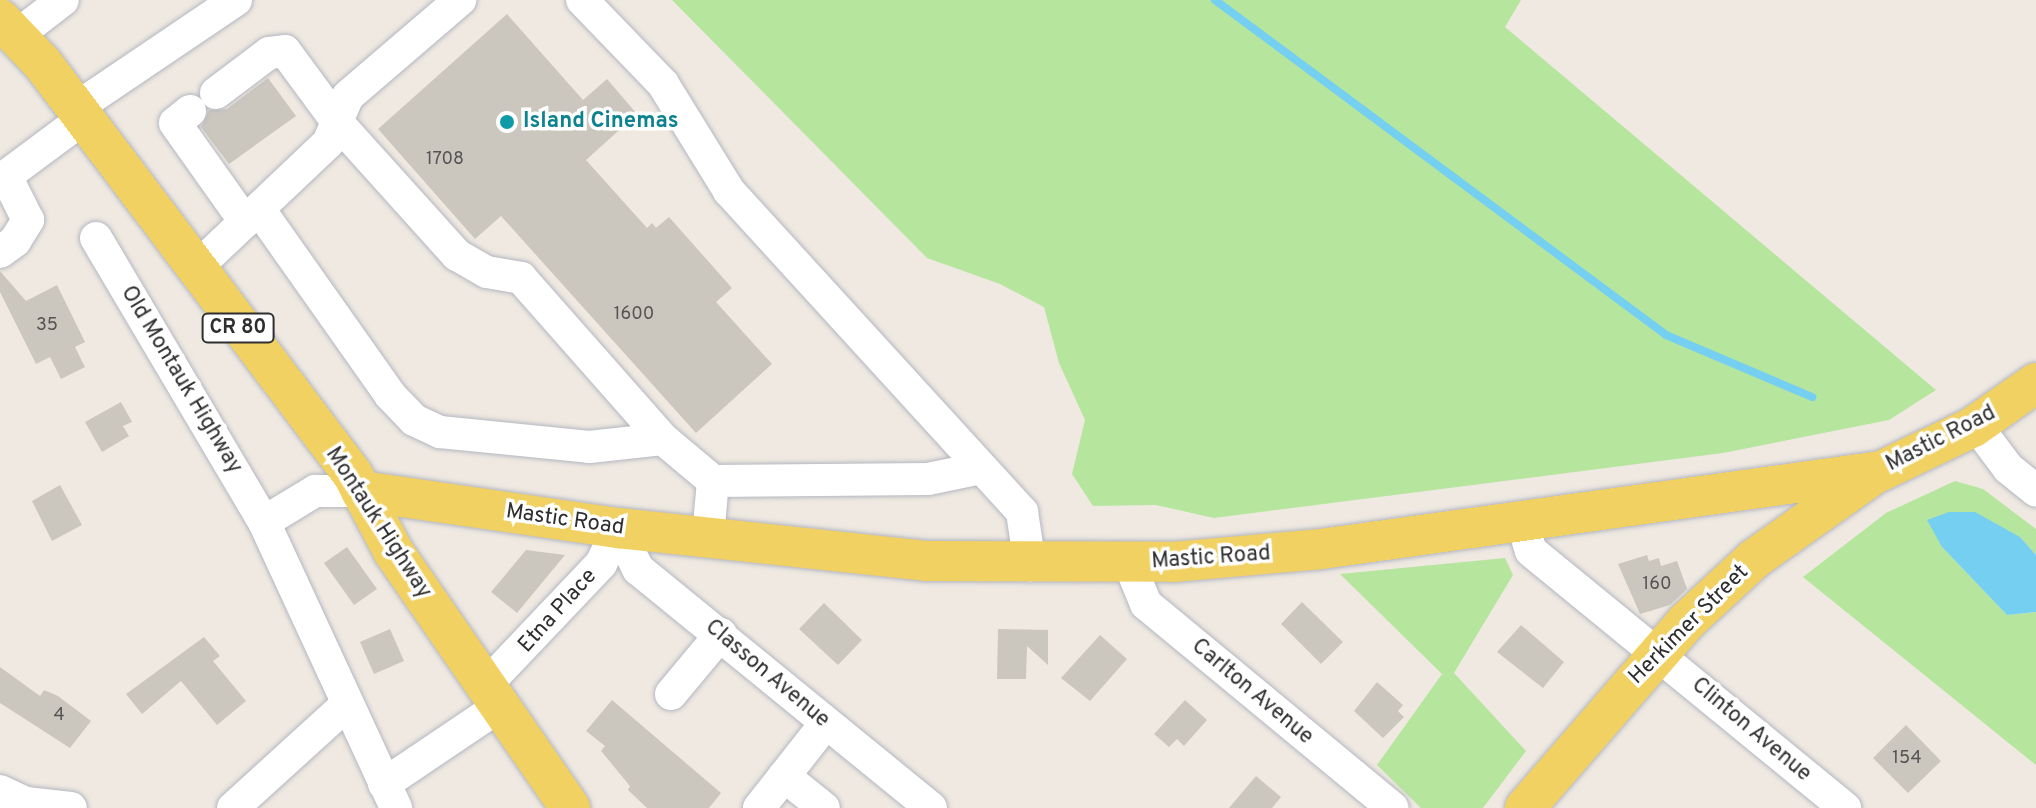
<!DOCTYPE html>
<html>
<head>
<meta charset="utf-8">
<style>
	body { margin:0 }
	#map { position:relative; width:2036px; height:808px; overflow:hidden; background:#efe9e1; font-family:Overpass,sans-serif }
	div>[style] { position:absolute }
	.green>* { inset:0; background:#b6e59e }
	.water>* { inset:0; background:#75cff0 }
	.stream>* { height:8px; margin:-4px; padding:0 4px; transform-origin:4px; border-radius:4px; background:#75cff0 }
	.building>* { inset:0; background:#cbc7bf }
	.roads { filter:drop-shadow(0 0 2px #b4b7c1) drop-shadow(0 0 2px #b4b7c1) }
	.minor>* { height:32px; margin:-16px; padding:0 16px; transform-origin:16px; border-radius:16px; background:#fff }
	.major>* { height:40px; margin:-20px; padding:0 20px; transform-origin:20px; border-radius:20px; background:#f2d163 }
	.dots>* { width:22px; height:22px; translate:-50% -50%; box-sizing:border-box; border:4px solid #fff; border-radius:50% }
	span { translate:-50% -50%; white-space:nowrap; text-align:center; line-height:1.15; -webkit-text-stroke:7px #fff; paint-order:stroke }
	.number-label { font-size:18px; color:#555452 }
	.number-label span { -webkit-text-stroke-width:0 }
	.shield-label span { padding:2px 6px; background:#fff; border:2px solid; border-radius:6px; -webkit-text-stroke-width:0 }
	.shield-label { font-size:20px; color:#2e2e2e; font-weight:700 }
	.culture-label { font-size:22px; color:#0d838f; font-weight:700 }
	.left { translate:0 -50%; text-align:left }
	.street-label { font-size:22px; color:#2e2e2e }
</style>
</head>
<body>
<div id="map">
	<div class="green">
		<div style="clip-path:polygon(672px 0,1521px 0,1505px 27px,1936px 390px,1889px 420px,1723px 453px,1214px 518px,1156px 505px,1093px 506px,1072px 474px,1085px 420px,1059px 363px,1044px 307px,1000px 284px,927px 258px)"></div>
		<div style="clip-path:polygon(1955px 481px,1983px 489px,2036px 529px,2036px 555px,2020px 537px,1942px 547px,2007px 615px,2036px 612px,2036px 765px,1803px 577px,1886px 513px)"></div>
		<div style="clip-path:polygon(1505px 558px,1513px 575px,1454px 673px,1526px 751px,1483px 808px,1421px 808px,1377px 765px,1442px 674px,1340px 574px)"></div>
	</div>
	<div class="water">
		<div style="clip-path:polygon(1949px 512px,1975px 512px,2020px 537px,2036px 555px,2036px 612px,2007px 615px,1942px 547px,1927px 520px)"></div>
	</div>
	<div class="stream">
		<div style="left:1215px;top:0;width:562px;rotate:36.6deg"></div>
		<div style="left:1666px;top:335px;width:159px;rotate:23deg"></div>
	</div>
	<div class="building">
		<div style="clip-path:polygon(507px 14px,583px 100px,607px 79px,637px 114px,586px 160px,647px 228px,652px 223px,656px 228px,669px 217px,732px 288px,716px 302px,772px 364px,696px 433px,501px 216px,475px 239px,378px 129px)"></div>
		<div style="clip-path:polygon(268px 78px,296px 116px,229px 164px,201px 127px,209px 110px,227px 109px)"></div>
		<div style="clip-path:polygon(0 271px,26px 301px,57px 285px,85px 342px,75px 347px,85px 367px,61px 379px,50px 357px,36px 364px,0 292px)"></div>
		<div style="clip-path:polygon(121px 402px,132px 422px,123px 426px,129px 436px,102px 452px,85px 422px)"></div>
		<div style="clip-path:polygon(60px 485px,82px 525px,52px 541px,32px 501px)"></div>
		<div style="clip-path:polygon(347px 547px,377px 589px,354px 605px,324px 563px)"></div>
		<div style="clip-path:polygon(526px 550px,565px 555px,517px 613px,491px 592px)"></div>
		<div style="clip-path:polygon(1647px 555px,1649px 561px,1659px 558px,1661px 566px,1677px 561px,1687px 589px,1670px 605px,1640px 614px,1618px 564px)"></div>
		<div style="clip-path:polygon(1302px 602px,1343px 642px,1321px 664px,1281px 624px)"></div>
		<div style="clip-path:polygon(824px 603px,862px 640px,838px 665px,799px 629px)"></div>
		<div style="clip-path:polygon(1521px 625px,1564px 662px,1543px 688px,1497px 652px)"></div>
		<div style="clip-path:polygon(390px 629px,404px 661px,374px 674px,360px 642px)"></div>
		<div style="clip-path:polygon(998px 629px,1048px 630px,1048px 665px,1027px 646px,1026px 679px,997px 679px)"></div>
		<div style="clip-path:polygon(1100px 635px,1127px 659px,1090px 701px,1061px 678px)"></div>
		<div style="clip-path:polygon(204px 637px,220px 656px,213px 661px,246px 701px,217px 725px,181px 681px,142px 714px,126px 694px)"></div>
		<div style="clip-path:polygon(0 667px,40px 696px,44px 690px,58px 696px,91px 721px,70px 748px,0 703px)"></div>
		<div style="clip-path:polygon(1377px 682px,1403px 705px,1398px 711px,1404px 717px,1383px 738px,1354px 711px)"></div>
		<div style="clip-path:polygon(612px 700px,721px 793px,709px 808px,647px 808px,628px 790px,630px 786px,601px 751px,605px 746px,586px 731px)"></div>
		<div style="clip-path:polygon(1185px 700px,1207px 720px,1184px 746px,1177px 739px,1169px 747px,1154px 734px)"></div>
		<div style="clip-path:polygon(1906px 725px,1941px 761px,1908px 793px,1873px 758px)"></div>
		<div style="clip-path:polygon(1256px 776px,1281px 797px,1272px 808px,1229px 808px)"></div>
	</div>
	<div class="roads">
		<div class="minor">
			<div style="left:582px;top:0;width:117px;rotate:46deg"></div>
			<div style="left:663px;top:84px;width:126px;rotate:58.3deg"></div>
			<div style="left:729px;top:191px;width:435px;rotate:47.6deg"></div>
			<div style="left:1022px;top:512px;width:54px;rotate:81.4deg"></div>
			<div style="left:16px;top:36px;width:59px;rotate:-37.5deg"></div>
			<div style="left:216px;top:93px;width:66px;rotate:-37deg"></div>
			<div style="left:269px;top:53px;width:16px;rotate:-7deg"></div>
			<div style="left:285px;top:51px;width:89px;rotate:53.6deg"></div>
			<div style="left:338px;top:123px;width:178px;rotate:48deg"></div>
			<div style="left:457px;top:255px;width:34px;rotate:30deg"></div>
			<div style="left:487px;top:272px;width:35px;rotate:10deg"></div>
			<div style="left:521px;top:278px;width:215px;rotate:48.6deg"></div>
			<div style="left:76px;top:108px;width:193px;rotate:-34deg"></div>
			<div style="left:190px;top:111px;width:19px;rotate:141deg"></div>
			<div style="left:175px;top:123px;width:121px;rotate:54.7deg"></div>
			<div style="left:259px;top:209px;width:228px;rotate:54.8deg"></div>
			<div style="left:390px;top:395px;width:35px;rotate:46deg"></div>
			<div style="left:414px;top:420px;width:29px;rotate:25deg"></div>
			<div style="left:440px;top:432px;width:150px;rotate:5.7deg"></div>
			<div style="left:589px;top:447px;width:74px;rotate:-6.2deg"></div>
			<div style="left:663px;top:439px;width:65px;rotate:40deg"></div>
			<div style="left:713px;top:481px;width:215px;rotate:-0.5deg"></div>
			<div style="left:928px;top:479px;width:54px;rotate:-11.7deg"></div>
			<div style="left:96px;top:238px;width:330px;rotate:59.4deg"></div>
			<div style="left:264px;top:522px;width:315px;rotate:65.2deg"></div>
			<div style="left:0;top:252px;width:19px;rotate:-36deg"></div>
			<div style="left:15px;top:241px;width:25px;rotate:-58deg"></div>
			<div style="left:28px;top:220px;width:49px;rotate:-116.6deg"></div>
			<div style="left:6px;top:176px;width:97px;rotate:-36.6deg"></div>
			<div style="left:195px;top:269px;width:183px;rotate:-43.5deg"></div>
			<div style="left:328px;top:143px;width:51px;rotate:-66.9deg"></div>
			<div style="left:348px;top:96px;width:148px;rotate:-40.6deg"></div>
			<div style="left:1976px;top:425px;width:54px;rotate:53.3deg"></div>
			<div style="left:2008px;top:468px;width:36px;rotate:39deg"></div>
			<div style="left:264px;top:522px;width:60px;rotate:-31.3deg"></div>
			<div style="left:315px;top:491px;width:46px"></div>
			<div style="left:1522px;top:522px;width:30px;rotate:73deg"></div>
			<div style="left:1531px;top:551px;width:406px;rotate:39.3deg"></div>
			<div style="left:618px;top:528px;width:46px;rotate:64deg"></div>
			<div style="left:638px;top:569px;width:378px;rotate:39.2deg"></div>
			<div style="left:708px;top:536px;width:55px;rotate:-84.8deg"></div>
			<div style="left:1129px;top:563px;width:44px;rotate:67.5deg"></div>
			<div style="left:1146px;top:604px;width:320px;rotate:39.6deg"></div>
			<div style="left:486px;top:685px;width:167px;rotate:-46.5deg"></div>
			<div style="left:601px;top:564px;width:40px;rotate:-65deg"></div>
			<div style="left:671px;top:694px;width:78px;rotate:-50.2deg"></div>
			<div style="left:784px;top:776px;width:51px;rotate:38.7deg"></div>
			<div style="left:384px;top:784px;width:141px;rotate:-34deg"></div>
			<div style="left:0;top:791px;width:29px;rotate:25deg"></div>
			<div style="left:26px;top:803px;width:45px;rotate:6.3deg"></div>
			<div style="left:233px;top:808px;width:151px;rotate:-42.3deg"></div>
			<div style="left:759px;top:808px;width:108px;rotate:-51.8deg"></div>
		</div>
		<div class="major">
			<div style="left:0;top:19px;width:62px;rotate:46.3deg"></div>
			<div style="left:43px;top:64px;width:515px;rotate:52.97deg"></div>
			<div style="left:353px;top:475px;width:86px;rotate:62.2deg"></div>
			<div style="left:393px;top:551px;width:312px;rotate:55.4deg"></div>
			<div style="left:361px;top:491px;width:260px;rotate:8.2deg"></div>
			<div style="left:618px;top:528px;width:312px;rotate:6.1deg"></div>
			<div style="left:928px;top:561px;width:245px;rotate:0.2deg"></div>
			<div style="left:1173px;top:562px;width:149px;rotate:-5deg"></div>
			<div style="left:1321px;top:549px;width:565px;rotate:-7.93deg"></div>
			<div style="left:1881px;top:471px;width:102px;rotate:-25.6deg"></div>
			<div style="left:1973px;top:427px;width:77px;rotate:-34.9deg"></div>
			<div style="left:1525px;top:808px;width:246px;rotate:-49.1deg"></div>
			<div style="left:1686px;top:622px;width:93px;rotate:-42.8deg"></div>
			<div style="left:1754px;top:559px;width:141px;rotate:-35.2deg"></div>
		</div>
	</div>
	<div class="dots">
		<div style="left:507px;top:122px;background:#0f9aa8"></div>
	</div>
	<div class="number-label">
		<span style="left:445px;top:160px">1708</span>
		<span style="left:634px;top:315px">1600</span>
		<span style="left:47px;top:326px">35</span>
		<span style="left:1657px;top:585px">160</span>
		<span style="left:59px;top:716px">4</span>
		<span style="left:1907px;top:759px">154</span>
	</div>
	<div class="shield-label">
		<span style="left:238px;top:328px">CR 80</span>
	</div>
	<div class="culture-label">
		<span class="left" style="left:523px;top:122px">Island Cinemas</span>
	</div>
	<div class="street-label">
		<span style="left:181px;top:380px;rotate:59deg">Old Montauk Highway</span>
		<span style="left:1941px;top:439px;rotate:-27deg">Mastic Road</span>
		<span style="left:565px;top:520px;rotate:8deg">Mastic Road</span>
		<span style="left:378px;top:523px;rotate:57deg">Montauk Highway</span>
		<span style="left:1211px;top:558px;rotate:-4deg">Mastic Road</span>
		<span style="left:558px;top:611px;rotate:-48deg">Etna Place</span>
		<span style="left:1689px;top:625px;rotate:-45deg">Herkimer Street</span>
		<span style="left:767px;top:674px;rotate:40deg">Classon Avenue</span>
		<span style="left:1252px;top:692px;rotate:40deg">Carlton Avenue</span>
		<span style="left:1751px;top:730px;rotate:40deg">Clinton Avenue</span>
	</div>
</div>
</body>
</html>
